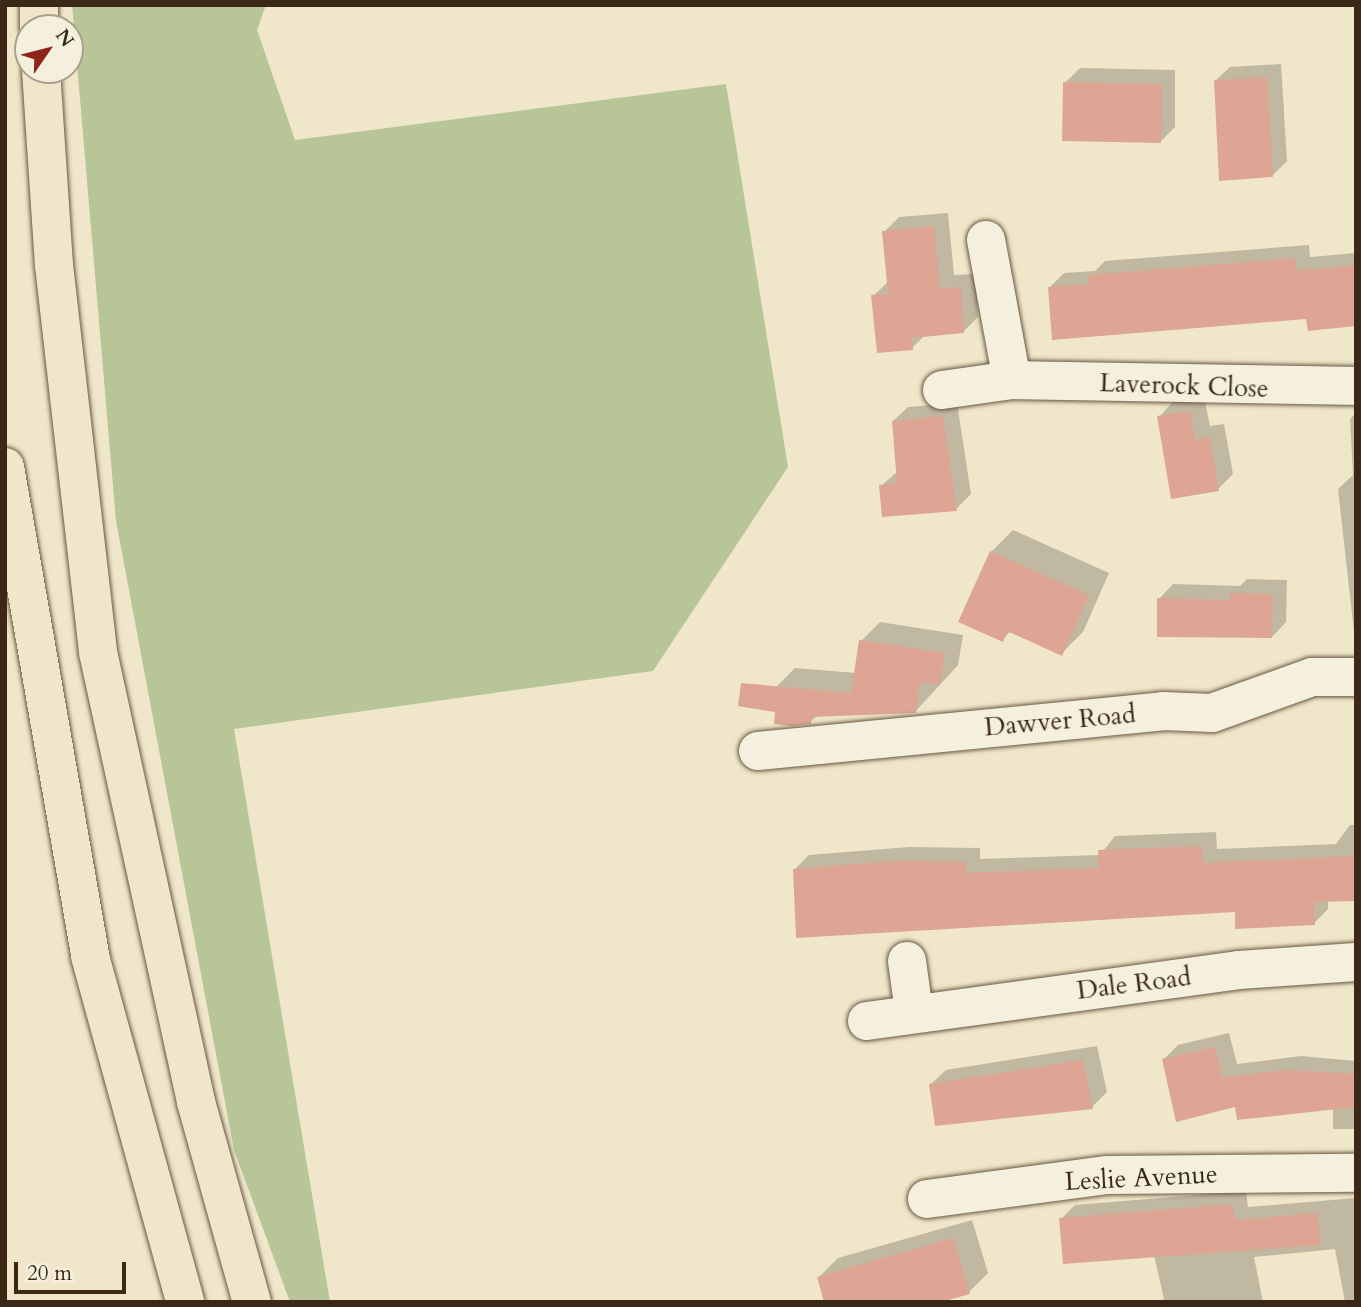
<!DOCTYPE html>
<html>
<head>
<meta charset="utf-8">
<style>
	body { margin:0 }
	#map { position:relative; width:1361px; height:1307px; overflow:hidden; background:#f0e7ca; font-family:Cardo,serif }
	div>[style] { position:absolute }
	.green>* { inset:0; background:#b8c598 }
	.shadow>* { inset:0; background:#0003 }
	.building>* { inset:0; background:#dea594 }
	.roads { filter:drop-shadow(0 0 2px #685843) drop-shadow(0 0 2px #685843) }
	.street>* { height:38px; margin:-19px; padding:0 19px; transform-origin:19px; border-radius:19px; background:#f5efdd }
	.highway>* { height:38px; margin:-19px; padding:0 19px; transform-origin:19px; border-radius:19px; background:#f0e7ca }
	span { translate:-50% -50%; white-space:nowrap; text-align:center; line-height:1.15; -webkit-text-stroke:6px #f5efdd; paint-order:stroke }
	.street-label { font-size:26px; color:#3b2816 }
	.frame { position:absolute; inset:0; border:7px solid #3b2816; pointer-events:none }
	.north { position:absolute; left:14px; top:14px; width:70px; height:70px; box-sizing:border-box; background:#f5efdd; border:2px solid #ab9f8d; border-radius:50%; rotate:55deg; font-size:19px; font-weight:700; line-height:28px; text-align:center; color:#3b2816 }
	.north::after { content:''; display:block; margin:auto; width:24px; height:32px; background:#8f2418; clip-path:polygon(50% 0,100% 100%,50% 72%,0 100%) }
	.scale { position:absolute; left:14px; top:1262px; width:112px; height:32px; box-sizing:border-box; border:4px solid #3b2816; border-top:0; padding-left:9px; font-size:21px; line-height:24px; white-space:nowrap; color:#3b2816; -webkit-text-stroke:5px #f5efdd; paint-order:stroke }
</style>
</head>
<body>
<div id="map">
	<div class="green">
		<div style="clip-path:polygon(72px 5px,266px 5px,257px 30px,295px 140px,726px 84px,788px 467px,653px 671px,234px 729px,330px 1302px,290px 1302px,234px 1150px,116px 521px)"></div>
	</div>
	<div class="shadow">
		<div style="clip-path:polygon(1281px 64px,1287px 161px,1272px 176px,1215px 81px,1230px 67px)"></div>
		<div style="clip-path:polygon(1080px 68px,1175px 70px,1175px 127px,1160px 142px,1065px 83px)"></div>
		<div style="clip-path:polygon(948px 213px,954px 275px,975px 274px,978px 317px,964px 331px,925px 335px,912px 348px,873px 296px,889px 281px,884px 232px,899px 217px)"></div>
		<div style="clip-path:polygon(1309px 245px,1310px 257px,1356px 253px,1356px 325px,1049px 288px,1064px 273px,1095px 271px,1105px 261px)"></div>
		<div style="clip-path:polygon(1204px 397px,1210px 426px,1224px 424px,1233px 474px,1218px 489px,1159px 417px,1173px 402px)"></div>
		<div style="clip-path:polygon(957px 403px,971px 494px,956px 509px,881px 486px,898px 471px,893px 421px,908px 407px)"></div>
		<div style="clip-path:polygon(1356px 413px,1356px 650px,1338px 489px,1353px 475px,1350px 419px)"></div>
		<div style="clip-path:polygon(1013px 530px,1109px 573px,1083px 632px,1062px 653px,1011px 631px,1002px 640px,991px 552px)"></div>
		<div style="clip-path:polygon(1247px 579px,1287px 580px,1286px 622px,1272px 637px,1159px 599px,1173px 584px,1240px 586px)"></div>
		<div style="clip-path:polygon(880px 622px,963px 635px,958px 665px,915px 712px,817px 716px,810px 722px,776px 687px,795px 668px,856px 673px,861px 641px)"></div>
		<div style="clip-path:polygon(1350px 825px,1356px 825px,1356px 899px,1328px 900px,1328px 909px,1314px 923px,1236px 910px,798px 936px,795px 869px,809px 855px,909px 847px,980px 848px,980px 859px,1100px 855px,1115px 836px,1216px 832px,1217px 849px,1336px 844px)"></div>
		<div style="clip-path:polygon(1229px 1033px,1237px 1064px,1301px 1056px,1356px 1061px,1356px 1129px,1333px 1129px,1333px 1107px,1237px 1105px,1163px 1060px,1178px 1045px)"></div>
		<div style="clip-path:polygon(1097px 1046px,1107px 1092px,1092px 1107px,931px 1084px,946px 1070px)"></div>
		<div style="clip-path:polygon(1246px 1191px,1248px 1207px,1356px 1198px,1356px 1302px,1345px 1302px,1335px 1249px,1254px 1257px,1263px 1302px,1155px 1302px,1164px 1299px,1154px 1255px,1061px 1219px,1075px 1205px)"></div>
		<div style="clip-path:polygon(972px 1220px,988px 1273px,969px 1292px,819px 1277px,838px 1258px)"></div>
	</div>
	<div class="building">
		<div style="clip-path:polygon(1267px 77px,1273px 177px,1219px 181px,1214px 80px)"></div>
		<div style="clip-path:polygon(1063px 82px,1162px 84px,1161px 143px,1062px 141px)"></div>
		<div style="clip-path:polygon(934px 226px,940px 289px,961px 287px,964px 333px,912px 338px,913px 350px,877px 353px,871px 295px,888px 294px,882px 231px)"></div>
		<div style="clip-path:polygon(1295px 258px,1296px 271px,1356px 265px,1356px 326px,1308px 331px,1306px 319px,1052px 340px,1048px 287px,1089px 284px,1088px 275px)"></div>
		<div style="clip-path:polygon(1190px 411px,1195px 440px,1210px 437px,1219px 491px,1171px 499px,1157px 416px)"></div>
		<div style="clip-path:polygon(943px 416px,957px 511px,882px 517px,879px 485px,897px 483px,892px 421px)"></div>
		<div style="clip-path:polygon(990px 551px,1089px 595px,1062px 656px,1007px 631px,1003px 642px,958px 622px)"></div>
		<div style="clip-path:polygon(1230px 593px,1273px 594px,1272px 638px,1157px 637px,1157px 598px,1230px 600px)"></div>
		<div style="clip-path:polygon(859px 640px,945px 653px,940px 685px,920px 682px,916px 713px,811px 717px,811px 724px,790px 726px,774px 724px,775px 712px,738px 706px,741px 683px,851px 693px)"></div>
		<div style="clip-path:polygon(1202px 846px,1203px 863px,1356px 856px,1356px 901px,1314px 902px,1315px 925px,1235px 929px,1235px 912px,796px 938px,793px 869px,893px 861px,966px 862px,966px 873px,1099px 868px,1098px 850px)"></div>
		<div style="clip-path:polygon(1215px 1047px,1222px 1077px,1286px 1070px,1356px 1074px,1356px 1107px,1237px 1120px,1235px 1107px,1176px 1122px,1162px 1059px)"></div>
		<div style="clip-path:polygon(1083px 1060px,1093px 1109px,935px 1126px,929px 1084px)"></div>
		<div style="clip-path:polygon(1232px 1204px,1235px 1220px,1318px 1213px,1320px 1245px,1063px 1264px,1059px 1218px)"></div>
		<div style="clip-path:polygon(953px 1238px,970px 1294px,941px 1302px,824px 1302px,817px 1277px)"></div>
	</div>
	<div class="roads">
		<div class="street">
			<div style="left:986px;top:240px;width:142px;rotate:79.5deg"></div>
			<div style="left:942px;top:390px;width:71px;rotate:-8.1deg"></div>
			<div style="left:1012px;top:380px;width:344px;rotate:1deg"></div>
			<div style="left:758px;top:751px;width:407px;rotate:-5.6deg"></div>
			<div style="left:1163px;top:711px;width:49px;rotate:2.3deg"></div>
			<div style="left:1212px;top:713px;width:106px;rotate:-19.8deg"></div>
			<div style="left:1312px;top:677px;width:44px"></div>
			<div style="left:907px;top:961px;width:51px;rotate:82.2deg"></div>
			<div style="left:867px;top:1021px;width:375px;rotate:-7.8deg"></div>
			<div style="left:1239px;top:970px;width:117px;rotate:-3.9deg"></div>
			<div style="left:927px;top:1199px;width:182px;rotate:-7.6deg"></div>
			<div style="left:1107px;top:1175px;width:249px;rotate:-0.5deg"></div>
		</div>
		<div class="highway">
			<div style="left:39px;top:5px;width:23px;rotate:90deg"></div>
			<div style="left:41px;top:70px;width:195px;rotate:86.2deg"></div>
			<div style="left:54px;top:265px;width:389px;rotate:83.5deg"></div>
			<div style="left:98px;top:652px;width:461px;rotate:77.7deg"></div>
			<div style="left:196px;top:1102px;width:208px;rotate:74.4deg"></div>
			<div style="left:5px;top:467px;width:496px;rotate:80.1deg"></div>
			<div style="left:90px;top:956px;width:359px;rotate:74.6deg"></div>
		</div>
	</div>
	<div class="street-label">
		<span style="left:1184px;top:386px;rotate:2deg">Laverock Close</span>
		<span style="left:1060px;top:721px;rotate:-5deg">Dawver Road</span>
		<span style="left:1134px;top:984px;rotate:-7deg">Dale Road</span>
		<span style="left:1141px;top:1178px;rotate:-3deg">Leslie Avenue</span>
	</div>
	<div class="frame"></div>
	<div class="north">N</div>
	<div class="scale">20 m</div>
</div>
</body>
</html>
